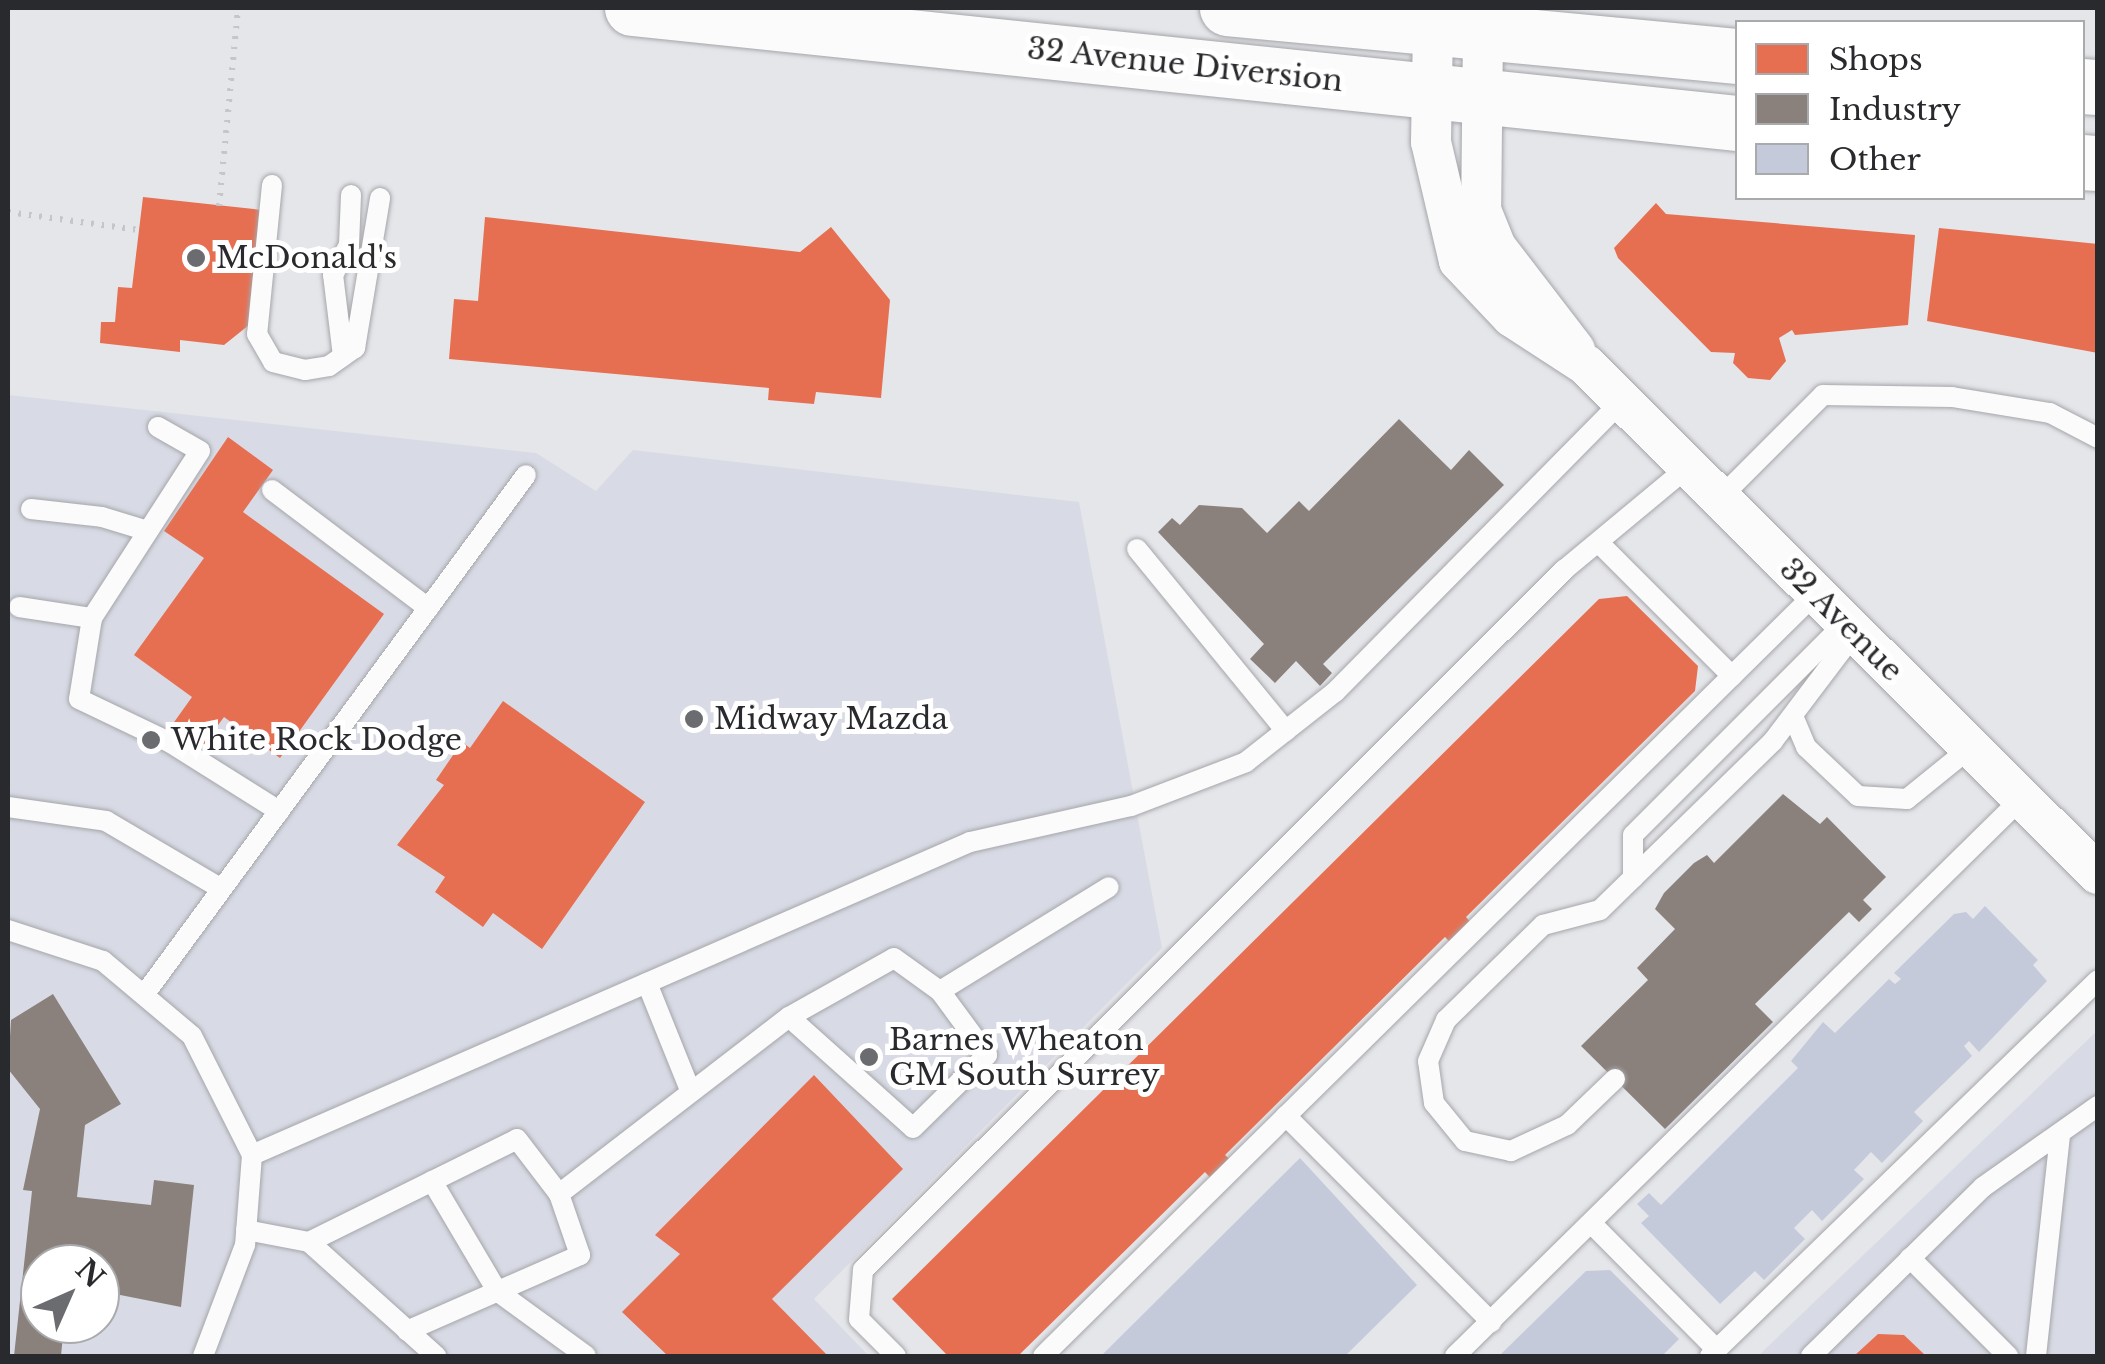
<!DOCTYPE html>
<html>
<head>
<meta charset="utf-8">
<style>
	body { margin:0 }
	#map { position:relative; width:2105px; height:1364px; overflow:hidden; background:#e5e6ea; font-family:"Libre Baskerville",serif }
	div>[style] { position:absolute }
	.built>* { inset:0; background:#d8dbe5 }
	.shops>* { inset:0; background:#e76f51 }
	.industry>* { inset:0; background:#8a817c }
	.building>* { inset:0; background:#c5cada }
	.path>* { height:6px; margin-top:-3px; transform-origin:0; background:repeating-linear-gradient(90deg,#c6c6c8 0 2.5px,transparent 0 10.5px) }
	.roads { filter:drop-shadow(0 0 2px #a5a6aa) drop-shadow(0 0 2px #a5a6aa) }
	.service>* { height:20px; margin:-10px; padding:0 10px; transform-origin:10px; border-radius:10px; background:#fbfbfc }
	.minor>* { height:40px; margin:-20px; padding:0 20px; transform-origin:20px; border-radius:20px; background:#fbfbfc }
	.secondary>* { height:55px; margin:-27.5px; padding:0 27.5px; transform-origin:27.5px; border-radius:27.5px; background:#fbfbfc }
	.dots>* { width:28px; height:28px; translate:-50% -50%; box-sizing:border-box; border:5px solid #fff; border-radius:50% }
	span { translate:-50% -50%; white-space:nowrap; text-align:center; line-height:1.15; -webkit-text-stroke:10px #fff; paint-order:stroke }
	.street-label { font-size:30px; color:#292a2d }
	.poi-label { font-size:30px; color:#292a2d }
	.left { translate:0 -50%; text-align:left }
	.frame { position:absolute; inset:0; border:10px solid #292a2d; pointer-events:none }
	.legend { position:absolute; left:1735px; top:20px; width:350px; height:180px; box-sizing:border-box; background:#fff; border:2px solid #a9aaab; margin:0; padding:12px 18px; list-style:none; font-size:30px; color:#292a2d }
	.legend li { display:flex; align-items:center; gap:20px; height:50px }
	.legend b { width:50px; border:2px solid #a9aaab }
	.north { position:absolute; left:20px; top:1244px; width:100px; height:100px; box-sizing:border-box; background:#fff; border:2px solid #a9aaab; border-radius:50%; rotate:45deg; font-size:28px; font-weight:700; line-height:40px; text-align:center; color:#292a2d }
	.north::after { content:''; display:block; margin:auto; width:35px; height:45px; background:#6b6c6f; clip-path:polygon(50% 0,100% 100%,50% 72%,0 100%) }
</style>
</head>
<body>
<div id="map">
	<div class="built">
		<div style="clip-path:polygon(evenodd,8px 395px,536px 453px,596px 491px,633px 450px,1079px 502px,1162px 948px,814px 1299px,869px 1356px,8px 1356px,8px 395px,40px 1264px,100px 1264px,100px 1324px,40px 1324px,40px 1264px)"></div>
		<div style="clip-path:polygon(2097px 1031px,2097px 1356px,1758px 1356px)"></div>
	</div>
	<div class="shops">
		<div style="clip-path:polygon(143px 197px,262px 210px,249px 325px,224px 345px,180px 340px,180px 352px,100px 343px,101px 322px,115px 322px,118px 287px,132px 288px)"></div>
		<div style="clip-path:polygon(1656px 203px,1666px 214px,1915px 235px,1908px 325px,1795px 335px,1792px 330px,1779px 338px,1786px 361px,1770px 380px,1748px 378px,1733px 363px,1735px 353px,1711px 352px,1618px 258px,1614px 248px)"></div>
		<div style="clip-path:polygon(485px 217px,800px 252px,831px 227px,890px 300px,881px 398px,816px 392px,814px 404px,768px 400px,769px 388px,449px 359px,454px 299px,478px 301px)"></div>
		<div style="clip-path:polygon(1939px 228px,2098px 244px,2098px 353px,1927px 321px)"></div>
		<div style="clip-path:polygon(228px 437px,273px 470px,243px 512px,384px 614px,280px 758px,224px 717px,202px 747px,172px 725px,192px 697px,134px 655px,204px 558px,164px 531px)"></div>
		<div style="clip-path:polygon(1627px 596px,1698px 666px,1695px 691px,1466px 917px,1474px 926px,1454px 946px,1445px 937px,1225px 1155px,1235px 1164px,1216px 1184px,1205px 1172px,1018px 1356px,948px 1356px,892px 1299px,1599px 599px)"></div>
		<div style="clip-path:polygon(503px 701px,645px 802px,542px 949px,493px 913px,483px 927px,435px 892px,445px 877px,397px 845px,444px 785px,436px 780px,462px 742px,470px 748px)"></div>
		<div style="clip-path:polygon(814px 1075px,903px 1169px,772px 1299px,828px 1356px,668px 1356px,622px 1312px,680px 1254px,655px 1235px)"></div>
		<div style="clip-path:polygon(1878px 1334px,1904px 1335px,1926px 1356px,1854px 1356px)"></div>
	</div>
	<div class="industry">
		<div style="clip-path:polygon(1399px 419px,1451px 470px,1469px 450px,1504px 485px,1323px 664px,1332px 673px,1320px 686px,1296px 661px,1275px 683px,1250px 659px,1264px 644px,1158px 532px,1172px 518px,1180px 525px,1199px 505px,1242px 508px,1267px 533px,1299px 501px,1309px 511px)"></div>
		<div style="clip-path:polygon(1783px 794px,1820px 824px,1827px 817px,1886px 877px,1863px 900px,1872px 909px,1859px 922px,1849px 912px,1755px 1004px,1773px 1022px,1665px 1129px,1581px 1046px,1648px 980px,1637px 968px,1675px 929px,1655px 909px,1664px 893px,1694px 863px,1707px 855px,1714px 863px)"></div>
		<div style="clip-path:polygon(53px 994px,121px 1104px,85px 1125px,77px 1197px,151px 1205px,154px 1180px,194px 1185px,181px 1307px,100px 1291px,100px 1264px,40px 1264px,40px 1324px,64px 1324px,61px 1356px,14px 1356px,32px 1191px,23px 1190px,40px 1109px,8px 1069px,11px 1020px)"></div>
	</div>
	<div class="building">
		<div style="clip-path:polygon(1985px 906px,2038px 960px,2033px 965px,2047px 981px,1979px 1052px,1969px 1041px,1964px 1046px,1972px 1056px,1914px 1112px,1923px 1121px,1882px 1163px,1871px 1152px,1854px 1170px,1864px 1179px,1822px 1221px,1812px 1210px,1794px 1228px,1805px 1239px,1764px 1280px,1755px 1271px,1720px 1304px,1641px 1223px,1649px 1216px,1637px 1204px,1649px 1193px,1661px 1205px,1798px 1068px,1791px 1061px,1823px 1022px,1835px 1033px,1889px 979px,1895px 984px,1901px 979px,1894px 973px,1954px 914px,1966px 912px,1973px 919px)"></div>
		<div style="clip-path:polygon(1300px 1158px,1417px 1285px,1345px 1356px,1101px 1356px)"></div>
		<div style="clip-path:polygon(1610px 1270px,1679px 1339px,1662px 1356px,1499px 1356px,1586px 1271px)"></div>
	</div>
	<div class="path">
		<div style="left:219px;top:206px;width:199px;rotate:-84.5deg"></div>
		<div style="left:8px;top:212px;width:132px;rotate:7.8deg"></div>
	</div>
	<div class="roads">
		<div class="service">
			<div style="left:272px;top:185px;width:150px;rotate:95.7deg"></div>
			<div style="left:257px;top:334px;width:32px;rotate:60deg"></div>
			<div style="left:273px;top:362px;width:33px;rotate:14deg"></div>
			<div style="left:305px;top:370px;width:24px;rotate:-9deg"></div>
			<div style="left:329px;top:366px;width:32px;rotate:-35deg"></div>
			<div style="left:355px;top:348px;width:152px;rotate:-80.5deg"></div>
			<div style="left:343px;top:356px;width:82px;rotate:-97deg"></div>
			<div style="left:333px;top:275px;width:34px;rotate:-62deg"></div>
			<div style="left:349px;top:245px;width:50px;rotate:-87.7deg"></div>
			<div style="left:158px;top:427px;width:48px;rotate:29.7deg"></div>
			<div style="left:200px;top:451px;width:199px;rotate:122.9deg"></div>
			<div style="left:92px;top:618px;width:82px;rotate:99.1deg"></div>
			<div style="left:79px;top:699px;width:102px;rotate:25.6deg"></div>
			<div style="left:171px;top:743px;width:128px;rotate:32.2deg"></div>
			<div style="left:272px;top:490px;width:196px;rotate:37.1deg"></div>
			<div style="left:1719px;top:499px;width:147px;rotate:-45deg"></div>
			<div style="left:1823px;top:395px;width:129px;rotate:0.9deg"></div>
			<div style="left:1952px;top:397px;width:99px;rotate:9.3deg"></div>
			<div style="left:2050px;top:413px;width:54px;rotate:27.5deg"></div>
			<div style="left:31px;top:509px;width:71px;rotate:6.4deg"></div>
			<div style="left:102px;top:517px;width:48px;rotate:16.9deg"></div>
			<div style="left:1599px;top:543px;width:188px;rotate:45deg"></div>
			<div style="left:1137px;top:549px;width:235px;rotate:50.7deg"></div>
			<div style="left:19px;top:607px;width:74px;rotate:8.6deg"></div>
			<div style="left:1793px;top:716px;width:34px;rotate:67deg"></div>
			<div style="left:1806px;top:747px;width:71px;rotate:43.3deg"></div>
			<div style="left:1858px;top:796px;width:49px;rotate:3.5deg"></div>
			<div style="left:1907px;top:799px;width:81px;rotate:-39deg"></div>
			<div style="left:8px;top:807px;width:99px;rotate:8.1deg"></div>
			<div style="left:106px;top:821px;width:134px;rotate:30.4deg"></div>
			<div style="left:1633px;top:878px;width:43px;rotate:-90deg"></div>
			<div style="left:1633px;top:835px;width:298px;rotate:-45deg"></div>
			<div style="left:8px;top:930px;width:100px;rotate:18.1deg"></div>
			<div style="left:103px;top:961px;width:116px;rotate:40.1deg"></div>
			<div style="left:192px;top:1036px;width:133px;rotate:63.2deg"></div>
			<div style="left:252px;top:1155px;width:90px;rotate:94.4deg"></div>
			<div style="left:245px;top:1245px;width:119px;rotate:110.7deg"></div>
			<div style="left:647px;top:983px;width:115px;rotate:68.1deg"></div>
			<div style="left:144px;top:995px;width:645px;rotate:-53.7deg"></div>
			<div style="left:789px;top:1017px;width:166px;rotate:41.8deg"></div>
			<div style="left:913px;top:1128px;width:104px;rotate:-44.6deg"></div>
			<div style="left:987px;top:1055px;width:79px;rotate:-126.3deg"></div>
			<div style="left:1615px;top:1079px;width:66px;rotate:136.2deg"></div>
			<div style="left:1567px;top:1125px;width:62px;rotate:155.1deg"></div>
			<div style="left:1511px;top:1151px;width:47px;rotate:-167.7deg"></div>
			<div style="left:1465px;top:1141px;width:49px;rotate:-129.2deg"></div>
			<div style="left:1434px;top:1103px;width:42px;rotate:-98.1deg"></div>
			<div style="left:1428px;top:1061px;width:45px;rotate:-66.3deg"></div>
			<div style="left:1446px;top:1020px;width:136px;rotate:-44.4deg"></div>
			<div style="left:1543px;top:925px;width:59px;rotate:-14.7deg"></div>
			<div style="left:1600px;top:910px;width:242px;rotate:-44.3deg"></div>
			<div style="left:1773px;top:741px;width:134px;rotate:-52.9deg"></div>
			<div style="left:1286px;top:1116px;width:291px;rotate:45.1deg"></div>
			<div style="left:252px;top:1155px;width:783px;rotate:-23.55deg"></div>
			<div style="left:970px;top:842px;width:165px;rotate:-12.6deg"></div>
			<div style="left:1131px;top:806px;width:123px;rotate:-20.9deg"></div>
			<div style="left:1246px;top:762px;width:113px;rotate:-38.2deg"></div>
			<div style="left:1335px;top:692px;width:409px;rotate:-45.4deg"></div>
			<div style="left:432px;top:1181px;width:128px;rotate:59.4deg"></div>
			<div style="left:497px;top:1291px;width:110px;rotate:36.1deg"></div>
			<div style="left:1591px;top:1223px;width:179px;rotate:45.2deg"></div>
			<div style="left:246px;top:1230px;width:64px;rotate:10.8deg"></div>
			<div style="left:309px;top:1242px;width:232px;rotate:-26.3deg"></div>
			<div style="left:517px;top:1139px;width:69px;rotate:52.6deg"></div>
			<div style="left:559px;top:1194px;width:290px;rotate:-37.6deg"></div>
			<div style="left:789px;top:1017px;width:120px;rotate:-29.3deg"></div>
			<div style="left:894px;top:958px;width:57px;rotate:35.7deg"></div>
			<div style="left:940px;top:991px;width:198px;rotate:-31.6deg"></div>
			<div style="left:309px;top:1242px;width:171px;rotate:41.9deg"></div>
			<div style="left:1910px;top:1258px;width:139px;rotate:45deg"></div>
			<div style="left:407px;top:1331px;width:189px;rotate:-23.7deg"></div>
			<div style="left:580px;top:1255px;width:65px;rotate:-109deg"></div>
			<div style="left:896px;top:1356px;width:52px;rotate:-135deg"></div>
			<div style="left:859px;top:1319px;width:49px;rotate:-85.3deg"></div>
			<div style="left:863px;top:1270px;width:991px;rotate:-44.96deg"></div>
			<div style="left:1564px;top:570px;width:160px;rotate:-39.7deg"></div>
			<div style="left:1043px;top:1356px;width:1085px;rotate:-44.63deg"></div>
			<div style="left:1455px;top:1356px;width:794px;rotate:-44.54deg"></div>
			<div style="left:1710px;top:1356px;width:540px;rotate:-44.1deg"></div>
			<div style="left:1811px;top:1356px;width:241px;rotate:-44.5deg"></div>
			<div style="left:1983px;top:1187px;width:141px;rotate:-35.2deg"></div>
			<div style="left:2036px;top:1356px;width:223px;rotate:-83.8deg"></div>
		</div>
		<div class="minor">
			<div style="left:1433px;top:27px;width:115px;rotate:91deg"></div>
			<div style="left:1431px;top:142px;width:122px;rotate:76.8deg"></div>
			<div style="left:1459px;top:261px;width:77px;rotate:46.6deg"></div>
			<div style="left:1512px;top:317px;width:88px;rotate:33deg"></div>
			<div style="left:1586px;top:365px;width:722px;rotate:44.83deg"></div>
			<div style="left:1483px;top:32px;width:178px;rotate:90.6deg"></div>
			<div style="left:1481px;top:210px;width:40px;rotate:68deg"></div>
			<div style="left:1496px;top:247px;width:130px;rotate:52.5deg"></div>
		</div>
		<div class="secondary">
			<div style="left:632px;top:8px;width:1112px;rotate:5.94deg"></div>
			<div style="left:1227px;top:8px;width:513px;rotate:5.37deg"></div>
			<div style="left:2082px;top:86px;width:16px;rotate:4deg"></div>
			<div style="left:2082px;top:162px;width:16px;rotate:4deg"></div>
		</div>
	</div>
	<div class="dots">
		<div style="left:196px;top:258px;background:#6b6c6f"></div>
		<div style="left:694px;top:719px;background:#6b6c6f"></div>
		<div style="left:151px;top:740px;background:#6b6c6f"></div>
		<div style="left:869px;top:1057px;background:#6b6c6f"></div>
	</div>
	<div class="street-label">
		<span style="left:1185px;top:65px;rotate:6deg">32 Avenue Diversion</span>
		<span style="left:1841px;top:620px;rotate:45deg">32 Avenue</span>
	</div>
	<div class="poi-label">
		<span class="left" style="left:216px;top:258px">McDonald's</span>
		<span class="left" style="left:714px;top:719px">Midway Mazda</span>
		<span class="left" style="left:171px;top:740px">White Rock Dodge</span>
		<span class="left" style="left:889px;top:1057px">Barnes Wheaton<br>GM South Surrey</span>
	</div>
	<div class="frame"></div>
	<ul class="legend">
	<li><b style="height:28px;background:#e76f51"></b>Shops</li>
	<li><b style="height:28px;background:#8a817c"></b>Industry</li>
	<li><b style="height:28px;background:#c5cada"></b>Other</li>
	</ul>
	<div class="north">N</div>
</div>
</body>
</html>
